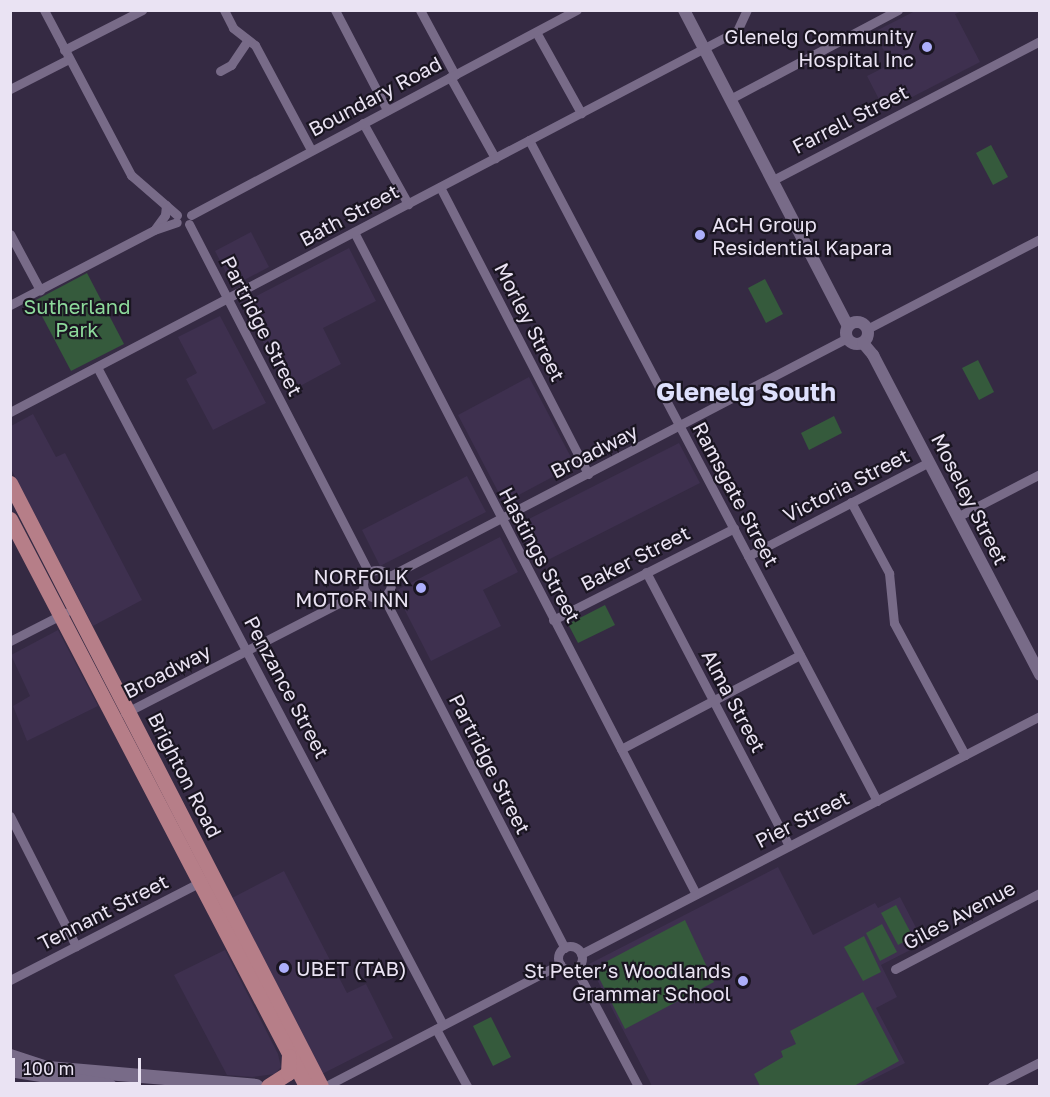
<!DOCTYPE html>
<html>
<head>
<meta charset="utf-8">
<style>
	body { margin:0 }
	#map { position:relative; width:1050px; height:1097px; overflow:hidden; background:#352a43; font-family:"Golos Text",sans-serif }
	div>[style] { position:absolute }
	.built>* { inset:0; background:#3e304f }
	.green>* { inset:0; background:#355a3c }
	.minor>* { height:9px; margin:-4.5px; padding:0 4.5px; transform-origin:4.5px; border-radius:4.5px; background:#786b88 }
	.minor>.ring { margin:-4.5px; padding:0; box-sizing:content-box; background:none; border:9px solid #786b88; border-radius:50% }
	.tertiary>* { height:12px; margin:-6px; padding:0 6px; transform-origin:6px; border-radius:6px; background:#786b88 }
	.tertiary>.ring { margin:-6px; padding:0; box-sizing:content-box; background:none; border:12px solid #786b88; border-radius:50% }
	.secondary>* { height:14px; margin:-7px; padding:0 7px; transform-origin:7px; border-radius:7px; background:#786b88 }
	.primary>* { height:15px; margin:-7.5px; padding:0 7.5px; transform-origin:7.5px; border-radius:7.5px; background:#b67e88 }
	.dots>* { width:16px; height:16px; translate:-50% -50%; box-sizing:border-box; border:3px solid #1a1521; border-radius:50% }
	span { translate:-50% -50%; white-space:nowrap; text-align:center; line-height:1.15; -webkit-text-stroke:4.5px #1a1521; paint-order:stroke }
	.poi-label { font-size:20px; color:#eae3f3 }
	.right { translate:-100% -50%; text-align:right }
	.left { translate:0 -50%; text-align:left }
	.street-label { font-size:20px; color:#eae3f3 }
	.park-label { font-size:20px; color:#8dda9b }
	.district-label { font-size:26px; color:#dee0fd; font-weight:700 }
	.frame { position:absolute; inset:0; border:12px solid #eae3f3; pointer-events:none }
	.scale { position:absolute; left:12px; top:1058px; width:129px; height:27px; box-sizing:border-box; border:3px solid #eae3f3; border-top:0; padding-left:8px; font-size:18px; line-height:21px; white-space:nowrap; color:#eae3f3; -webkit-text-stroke:4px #1a1521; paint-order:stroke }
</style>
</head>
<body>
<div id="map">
	<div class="built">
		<div style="clip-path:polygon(917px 10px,962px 11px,955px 14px,980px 62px,885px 111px,867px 76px,891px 64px,874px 32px)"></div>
		<div style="clip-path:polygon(251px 232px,269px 267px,233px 286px,215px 251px)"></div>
		<div style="clip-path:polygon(349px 248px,376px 301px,323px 328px,341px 364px,289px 392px,243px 303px)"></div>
		<div style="clip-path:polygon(220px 316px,266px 403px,213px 430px,186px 379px,197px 373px,178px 337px)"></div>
		<div style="clip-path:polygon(529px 377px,575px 465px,504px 503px,458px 415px)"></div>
		<div style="clip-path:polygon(33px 414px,56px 457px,65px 453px,142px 600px,93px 626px,11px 469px,11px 426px)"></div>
		<div style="clip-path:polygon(679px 443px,700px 483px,538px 565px,517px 525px)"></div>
		<div style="clip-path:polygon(467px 476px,486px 512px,380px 566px,362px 530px)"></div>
		<div style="clip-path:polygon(500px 537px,518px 572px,483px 590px,501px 626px,431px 661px,395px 591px)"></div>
		<div style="clip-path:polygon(58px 630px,98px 706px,27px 741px,13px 706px,30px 696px,11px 655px)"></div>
		<div style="clip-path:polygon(778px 867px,813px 935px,875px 903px,878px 908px,900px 897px,924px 943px,881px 965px,897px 997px,876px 1008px,905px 1063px,859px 1086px,652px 1086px,589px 964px)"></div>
		<div style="clip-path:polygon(284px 871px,347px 993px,366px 984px,393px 1038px,322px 1074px,232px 898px)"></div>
		<div style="clip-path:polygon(225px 950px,278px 1054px,281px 1067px,275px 1074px,252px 1077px,227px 1075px,174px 975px)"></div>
	</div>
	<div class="green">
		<div style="clip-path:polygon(991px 145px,1008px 177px,993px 185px,976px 153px)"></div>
		<div style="clip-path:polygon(87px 273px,124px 344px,71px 371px,34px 301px)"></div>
		<div style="clip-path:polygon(765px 279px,783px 314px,766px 323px,748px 288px)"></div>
		<div style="clip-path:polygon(978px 360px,994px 392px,979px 400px,962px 368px)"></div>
		<div style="clip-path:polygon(834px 416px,842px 433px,809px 450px,801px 433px)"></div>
		<div style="clip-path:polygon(605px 605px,615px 625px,578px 643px,568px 624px)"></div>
		<div style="clip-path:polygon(896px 905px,913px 937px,898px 945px,881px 913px)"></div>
		<div style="clip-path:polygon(685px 920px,714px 982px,625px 1029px,594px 968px)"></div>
		<div style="clip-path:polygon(882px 924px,897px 952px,880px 961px,866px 933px)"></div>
		<div style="clip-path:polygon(864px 936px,881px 972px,863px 981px,844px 947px)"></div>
		<div style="clip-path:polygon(863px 992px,899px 1061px,854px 1086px,760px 1086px,754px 1074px,783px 1057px,781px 1051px,796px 1044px,790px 1031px)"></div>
		<div style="clip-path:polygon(491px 1017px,511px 1057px,493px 1066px,473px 1026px)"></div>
	</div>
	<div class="minor">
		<div style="left:44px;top:10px;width:187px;rotate:62.2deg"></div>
		<div style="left:131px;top:175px;width:61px;rotate:41deg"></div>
		<div style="left:224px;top:10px;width:20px;rotate:63deg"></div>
		<div style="left:233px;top:28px;width:28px;rotate:38deg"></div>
		<div style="left:255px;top:45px;width:119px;rotate:61.9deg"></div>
		<div style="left:335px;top:10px;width:113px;rotate:62.5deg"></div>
		<div style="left:420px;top:10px;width:74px;rotate:61.7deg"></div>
		<div style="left:536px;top:32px;width:93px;rotate:60.9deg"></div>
		<div style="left:64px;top:50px;width:88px;rotate:-27.1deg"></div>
		<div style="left:220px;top:71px;width:13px;rotate:-29deg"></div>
		<div style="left:231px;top:65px;width:30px;rotate:-56deg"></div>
		<div style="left:450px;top:77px;width:93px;rotate:60.9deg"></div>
		<div style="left:10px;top:89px;width:66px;rotate:-27deg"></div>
		<div style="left:730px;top:99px;width:190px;rotate:-27.9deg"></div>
		<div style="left:363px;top:123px;width:93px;rotate:60.9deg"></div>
		<div style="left:529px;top:140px;width:747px;rotate:62.23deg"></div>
		<div style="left:773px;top:180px;width:301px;rotate:-27.5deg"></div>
		<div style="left:440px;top:187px;width:323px;rotate:62.7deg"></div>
		<div style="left:191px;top:215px;width:437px;rotate:-28deg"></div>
		<div style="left:189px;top:224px;width:393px;rotate:62.7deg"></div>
		<div style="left:155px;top:229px;width:17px;rotate:-54deg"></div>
		<div style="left:165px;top:215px;width:10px;rotate:-84deg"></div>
		<div style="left:354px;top:232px;width:745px;rotate:62.68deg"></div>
		<div style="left:10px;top:234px;width:64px;rotate:61.8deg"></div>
		<div style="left:10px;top:305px;width:162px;rotate:-27.5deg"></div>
		<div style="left:154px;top:230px;width:24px;rotate:-19deg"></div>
		<div style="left:867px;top:329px;width:195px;rotate:-27.5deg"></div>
		<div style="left:97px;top:367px;width:743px;rotate:62.26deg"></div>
		<div style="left:10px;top:412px;width:821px;rotate:-27.66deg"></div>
		<div style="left:737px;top:31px;width:23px;rotate:-65deg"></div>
		<div style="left:851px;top:502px;width:81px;rotate:61.8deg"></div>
		<div style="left:889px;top:573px;width:50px;rotate:84.3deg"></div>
		<div style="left:894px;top:623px;width:150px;rotate:61.7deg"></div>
		<div style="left:957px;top:517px;width:93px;rotate:-27.4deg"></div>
		<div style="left:748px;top:556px;width:204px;rotate:-27.4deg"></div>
		<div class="ring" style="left:363px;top:570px;width:19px;height:19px"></div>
		<div style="left:646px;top:572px;width:309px;rotate:62.4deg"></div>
		<div style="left:388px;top:577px;width:517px;rotate:-27.51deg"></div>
		<div style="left:383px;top:596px;width:396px;rotate:62.7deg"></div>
		<div style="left:553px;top:620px;width:203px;rotate:-26.9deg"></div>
		<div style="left:10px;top:641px;width:62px;rotate:-27deg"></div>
		<div style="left:125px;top:713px;width:269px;rotate:-27.2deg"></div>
		<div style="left:621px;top:749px;width:202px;rotate:-27.7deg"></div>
		<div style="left:10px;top:816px;width:146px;rotate:63.1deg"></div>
		<div class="ring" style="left:558px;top:946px;width:15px;height:15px"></div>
		<div style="left:581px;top:954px;width:517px;rotate:-27.41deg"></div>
		<div style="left:576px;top:969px;width:132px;rotate:62.1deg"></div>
		<div style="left:895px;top:969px;width:164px;rotate:-27.7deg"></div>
		<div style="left:10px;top:980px;width:217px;rotate:-27.2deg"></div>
		<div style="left:436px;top:1029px;width:65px;rotate:61.5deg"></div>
		<div style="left:326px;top:1086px;width:264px;rotate:-27.5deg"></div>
		<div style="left:992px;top:1086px;width:54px;rotate:-26.6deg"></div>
	</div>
	<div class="tertiary">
		<div style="left:684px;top:10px;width:356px;rotate:62.6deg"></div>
		<div class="ring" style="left:846px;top:322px;width:10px;height:10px"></div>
		<div style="left:863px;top:343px;width:16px;rotate:50deg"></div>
		<div style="left:873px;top:355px;width:361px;rotate:62.4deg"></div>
	</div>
	<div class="secondary">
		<div style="left:10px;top:1056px;width:40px;rotate:18deg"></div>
		<div style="left:48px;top:1068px;width:209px;rotate:4.9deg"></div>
		<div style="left:10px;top:1070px;width:101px;rotate:9.1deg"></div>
	</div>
	<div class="primary">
		<div style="left:10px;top:483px;width:678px;rotate:62.72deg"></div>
		<div style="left:10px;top:519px;width:640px;rotate:62.43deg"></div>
		<div style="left:268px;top:1086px;width:24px;rotate:-33deg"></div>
		<div style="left:288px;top:1073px;width:17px;rotate:-87deg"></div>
	</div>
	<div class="dots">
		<div style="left:927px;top:47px;background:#adaffb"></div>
		<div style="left:700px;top:235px;background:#adaffb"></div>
		<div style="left:421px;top:588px;background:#adaffb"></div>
		<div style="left:284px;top:968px;background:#adaffb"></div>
		<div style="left:743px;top:981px;background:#adaffb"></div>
	</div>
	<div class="poi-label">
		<span class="right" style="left:914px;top:48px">Glenelg Community<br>Hospital Inc</span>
		<span class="left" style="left:712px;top:236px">ACH Group<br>Residential Kapara</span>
		<span class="right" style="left:409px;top:588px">NORFOLK<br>MOTOR INN</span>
		<span class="left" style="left:296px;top:968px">UBET (TAB)</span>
		<span class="right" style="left:731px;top:982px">St Peter’s Woodlands<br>Grammar School</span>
	</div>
	<div class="street-label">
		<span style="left:375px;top:96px;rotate:-28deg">Boundary Road</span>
		<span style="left:850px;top:119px;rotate:-27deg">Farrell Street</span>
		<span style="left:349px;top:215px;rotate:-28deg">Bath Street</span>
		<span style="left:530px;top:322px;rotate:63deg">Morley Street</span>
		<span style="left:262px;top:326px;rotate:63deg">Partridge Street</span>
		<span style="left:594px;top:451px;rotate:-27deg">Broadway</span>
		<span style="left:846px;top:485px;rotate:-27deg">Victoria Street</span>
		<span style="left:736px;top:494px;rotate:62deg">Ramsgate Street</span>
		<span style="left:970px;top:499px;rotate:63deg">Moseley Street</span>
		<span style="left:540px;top:555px;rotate:62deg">Hastings Street</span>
		<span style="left:635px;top:558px;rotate:-27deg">Baker Street</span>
		<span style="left:167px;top:671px;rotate:-27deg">Broadway</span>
		<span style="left:287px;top:687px;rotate:62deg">Penzance Street</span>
		<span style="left:734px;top:701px;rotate:62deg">Alma Street</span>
		<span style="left:490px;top:764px;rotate:63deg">Partridge Street</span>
		<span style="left:185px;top:775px;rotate:63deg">Brighton Road</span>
		<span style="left:802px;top:819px;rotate:-27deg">Pier Street</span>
		<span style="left:103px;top:912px;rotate:-27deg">Tennant Street</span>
		<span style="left:959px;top:915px;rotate:-28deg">Giles Avenue</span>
	</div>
	<div class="park-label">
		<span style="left:77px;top:318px">Sutherland<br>Park</span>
	</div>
	<div class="district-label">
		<span style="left:746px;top:392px">Glenelg South</span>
	</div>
	<div class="frame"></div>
	<div class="scale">100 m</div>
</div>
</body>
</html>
